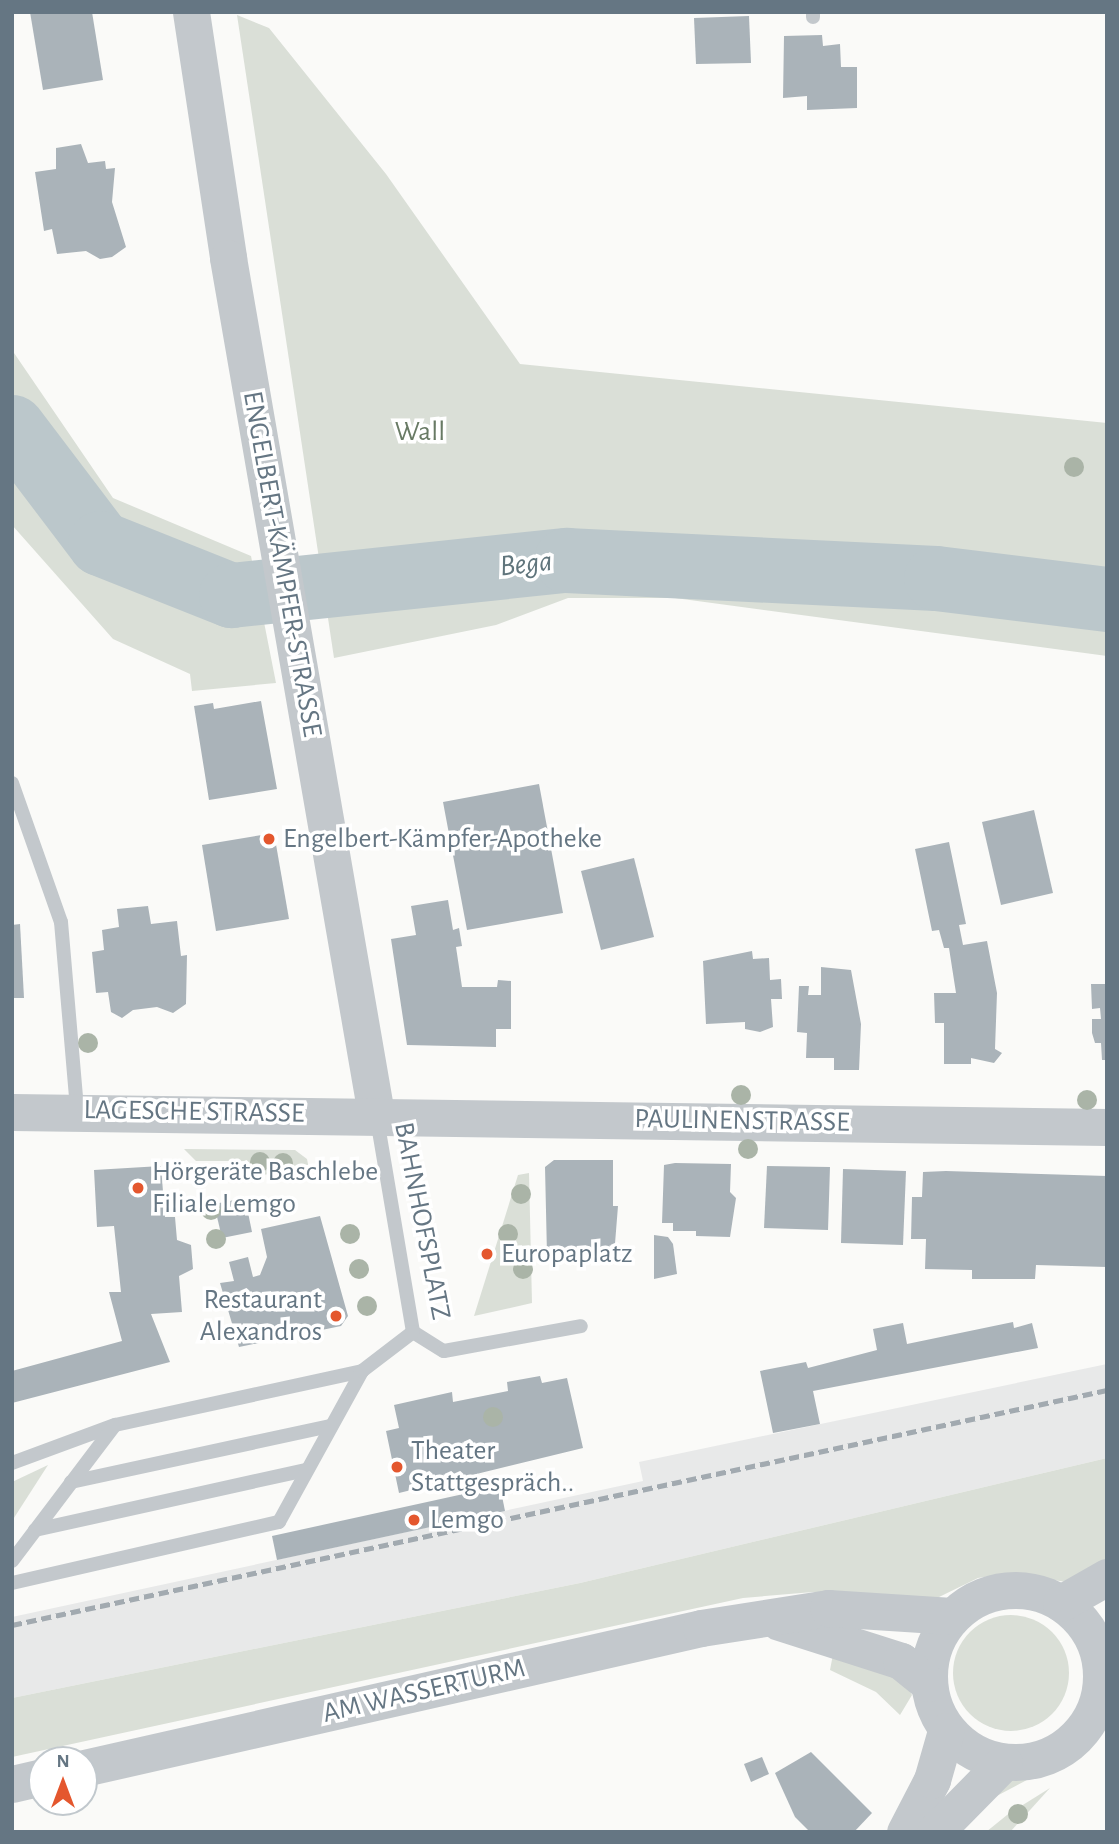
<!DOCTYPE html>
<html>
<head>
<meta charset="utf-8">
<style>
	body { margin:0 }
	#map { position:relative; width:1119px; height:1844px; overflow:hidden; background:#fafaf8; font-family:"Alegreya Sans",sans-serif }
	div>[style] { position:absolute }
	.built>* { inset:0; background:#e8e9e9 }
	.green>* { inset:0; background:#dadfd7 }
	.round { border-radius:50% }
	.river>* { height:65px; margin:-32.5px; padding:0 32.5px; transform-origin:32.5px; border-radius:32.5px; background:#bbc7cb }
	.building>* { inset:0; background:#aab3b9 }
	.service>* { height:14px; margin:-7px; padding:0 7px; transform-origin:7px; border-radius:7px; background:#c3c8cc }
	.tertiary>* { height:37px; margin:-18.5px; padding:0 18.5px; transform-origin:18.5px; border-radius:18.5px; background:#c3c8cc }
	.tertiary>.ring { margin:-18.5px; padding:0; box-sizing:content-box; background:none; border:37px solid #c3c8cc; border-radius:50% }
	.rail>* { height:5px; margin-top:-2.5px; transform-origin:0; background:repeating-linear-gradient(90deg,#a2aab0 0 10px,transparent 0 15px) }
	.trees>* { width:20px; height:20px; margin:-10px; border-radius:50%; background:#aab4a7 }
	.dots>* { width:19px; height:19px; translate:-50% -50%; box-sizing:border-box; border:4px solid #fff; border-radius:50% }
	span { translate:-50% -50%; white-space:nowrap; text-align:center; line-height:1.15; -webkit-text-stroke:7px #fff; paint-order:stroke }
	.park-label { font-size:28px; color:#687a64 }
	.street-label { font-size:28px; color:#657683 }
	.poi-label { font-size:28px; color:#657683 }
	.left { translate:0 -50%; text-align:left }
	.right { translate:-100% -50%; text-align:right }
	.water-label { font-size:30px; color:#60757c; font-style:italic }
	.frame { position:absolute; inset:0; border:14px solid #657683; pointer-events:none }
	.north { position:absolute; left:28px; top:1746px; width:70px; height:70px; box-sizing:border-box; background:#fff; border:2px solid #c1c8cd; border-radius:50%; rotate:0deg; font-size:19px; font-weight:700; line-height:28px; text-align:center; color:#657683 }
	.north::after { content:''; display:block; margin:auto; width:24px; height:32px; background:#e4572e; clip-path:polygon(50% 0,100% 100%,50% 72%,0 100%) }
</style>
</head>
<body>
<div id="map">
	<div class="built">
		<div style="clip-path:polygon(1107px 1364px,1107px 1458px,580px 1583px,12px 1698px,12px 1617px,643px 1481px,639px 1462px)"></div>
	</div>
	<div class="green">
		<div style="clip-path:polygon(237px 15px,269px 28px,386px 174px,520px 364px,1107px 423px,1107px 656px,675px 598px,568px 598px,496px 625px,334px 658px)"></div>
		<div style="clip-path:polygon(12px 350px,113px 498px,251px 556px,276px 683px,192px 691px,190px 674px,113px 639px,12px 525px)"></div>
		<div style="clip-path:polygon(184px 1149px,295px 1150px,307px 1159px,309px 1169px,262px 1175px,245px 1161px,196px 1161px)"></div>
		<div style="clip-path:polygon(529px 1173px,532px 1303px,474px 1316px,518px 1175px)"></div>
		<div style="clip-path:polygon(1107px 1458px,1107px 1564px,1066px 1582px,1010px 1573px,978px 1578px,937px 1598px,813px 1592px,743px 1598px,12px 1757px,12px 1698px,580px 1583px)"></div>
		<div style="clip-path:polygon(48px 1465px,12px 1521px,12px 1482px)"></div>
		<div class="round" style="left:953px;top:1615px;width:116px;height:116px"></div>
		<div style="clip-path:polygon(834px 1649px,851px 1652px,907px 1686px,912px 1695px,900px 1715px,876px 1692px,830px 1670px)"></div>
		<div style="clip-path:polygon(1107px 1697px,1101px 1721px,1076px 1754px,991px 1799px,1015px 1772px,1049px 1765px,1080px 1745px)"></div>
		<div style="clip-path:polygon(1050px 1788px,1010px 1832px,986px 1832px,1007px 1815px)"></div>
	</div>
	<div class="river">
		<div style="left:12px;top:427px;width:146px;rotate:52.8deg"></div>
		<div style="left:100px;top:543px;width:141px;rotate:21.7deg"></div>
		<div style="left:231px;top:595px;width:337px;rotate:-6deg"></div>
		<div style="left:566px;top:560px;width:370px;rotate:2.8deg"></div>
		<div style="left:936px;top:578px;width:172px;rotate:7deg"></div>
	</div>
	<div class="building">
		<div style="clip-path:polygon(30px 12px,92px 12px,103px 80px,43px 90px)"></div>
		<div style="clip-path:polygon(749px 16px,751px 63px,696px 64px,694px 18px)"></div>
		<div style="clip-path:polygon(822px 35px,823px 46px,840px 44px,841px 67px,857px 67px,857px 108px,807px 110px,807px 96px,783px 98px,784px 36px)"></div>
		<div style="clip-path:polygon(81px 144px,88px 163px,105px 161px,106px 169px,115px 168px,112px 202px,126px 247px,112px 257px,100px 259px,86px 251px,57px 254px,52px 229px,44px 231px,35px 172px,56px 169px,56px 148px)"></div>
		<div style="clip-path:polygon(261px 701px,277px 789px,209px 800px,194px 706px,213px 703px,214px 709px)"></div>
		<div style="clip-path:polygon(539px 784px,563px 913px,467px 930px,443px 802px)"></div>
		<div style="clip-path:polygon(1034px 810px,1053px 893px,1001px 905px,982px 822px)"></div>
		<div style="clip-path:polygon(274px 833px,289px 919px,216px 931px,202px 845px)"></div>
		<div style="clip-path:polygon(949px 842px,966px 924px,959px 925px,963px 945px,987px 941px,997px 993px,995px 1049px,1002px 1053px,994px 1063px,971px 1058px,971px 1064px,944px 1064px,944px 1023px,935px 1023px,934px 993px,956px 993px,949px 948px,944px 948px,939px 930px,932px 931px,915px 849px)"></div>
		<div style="clip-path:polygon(634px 858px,654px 937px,601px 950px,581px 871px)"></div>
		<div style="clip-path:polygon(448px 900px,453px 930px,459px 928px,462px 946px,456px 947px,462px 987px,497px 987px,498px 980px,511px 981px,511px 1029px,496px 1029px,496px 1047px,407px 1045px,391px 939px,416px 935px,411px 906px)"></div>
		<div style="clip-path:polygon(148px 906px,151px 924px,177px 921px,181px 956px,187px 955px,186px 1004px,173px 1013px,157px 1007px,133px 1010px,122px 1018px,111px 1012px,108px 992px,96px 993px,92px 952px,104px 950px,102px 930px,119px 927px,117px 909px)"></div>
		<div style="clip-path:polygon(20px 924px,24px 998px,12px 998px,12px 925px)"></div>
		<div style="clip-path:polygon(752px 951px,753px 959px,769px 958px,770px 980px,781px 979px,782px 999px,771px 999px,773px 1027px,760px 1032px,745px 1029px,745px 1022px,706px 1024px,703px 961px)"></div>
		<div style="clip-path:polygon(821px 967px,851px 970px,861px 1024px,859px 1070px,834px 1070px,834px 1058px,806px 1058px,807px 1033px,797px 1032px,799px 986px,809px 986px,808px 995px,821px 995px)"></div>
		<div style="clip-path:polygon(1091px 984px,1107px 984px,1107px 1060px,1102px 1060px,1101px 1043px,1095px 1043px,1092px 1033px,1092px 1019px,1101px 1019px,1100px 1008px,1092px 1009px)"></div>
		<div style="clip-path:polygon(554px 1160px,613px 1160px,613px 1206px,618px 1206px,614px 1256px,547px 1255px,545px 1167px)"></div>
		<div style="clip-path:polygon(675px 1163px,731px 1164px,730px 1192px,736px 1198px,730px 1237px,696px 1236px,696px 1231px,673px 1231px,673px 1223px,662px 1223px,664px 1165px)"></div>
		<div style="clip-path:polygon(161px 1166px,165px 1217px,175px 1217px,177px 1240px,191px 1245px,193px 1269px,179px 1276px,182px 1312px,151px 1314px,170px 1362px,12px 1403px,12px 1371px,122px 1341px,109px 1292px,121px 1292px,114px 1226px,97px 1227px,94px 1170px)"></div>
		<div style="clip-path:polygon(767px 1166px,830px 1167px,828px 1230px,764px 1228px)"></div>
		<div style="clip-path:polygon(843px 1169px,906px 1171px,903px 1245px,841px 1243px)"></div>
		<div style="clip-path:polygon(946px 1171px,1107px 1176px,1107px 1267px,1036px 1265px,1035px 1279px,972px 1279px,972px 1270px,925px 1269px,926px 1239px,911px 1239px,912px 1197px,922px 1197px,923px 1172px)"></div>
		<div style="clip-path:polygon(245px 1198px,252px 1232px,222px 1238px,214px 1204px)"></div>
		<div style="clip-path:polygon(320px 1216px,348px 1316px,341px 1326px,239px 1347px,220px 1283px,234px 1281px,229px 1262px,248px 1257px,253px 1277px,260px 1275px,267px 1257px,261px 1229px)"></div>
		<div style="clip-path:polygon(654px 1235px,668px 1237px,673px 1244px,677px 1274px,654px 1279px)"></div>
		<div style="clip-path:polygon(1013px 1322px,1014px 1328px,1032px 1323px,1038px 1348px,813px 1391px,820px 1424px,773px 1433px,760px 1371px,806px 1362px,808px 1368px,877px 1350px,873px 1329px,903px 1323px,907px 1344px)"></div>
		<div style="clip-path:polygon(540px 1376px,542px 1383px,567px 1378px,583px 1448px,399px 1493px,386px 1431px,399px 1428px,394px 1405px,452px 1392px,453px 1402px,508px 1391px,507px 1382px)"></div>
		<div style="clip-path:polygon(500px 1486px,505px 1511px,277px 1560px,272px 1536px)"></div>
		<div style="clip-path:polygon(811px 1752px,872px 1813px,854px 1832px,810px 1832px,795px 1817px,775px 1773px)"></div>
		<div style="clip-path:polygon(762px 1757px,769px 1774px,751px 1782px,744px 1764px)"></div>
	</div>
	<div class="service">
		<div style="left:813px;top:12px;width:5px;rotate:90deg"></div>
		<div style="left:12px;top:783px;width:147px;rotate:70.6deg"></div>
		<div style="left:61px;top:922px;width:189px;rotate:85.1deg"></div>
		<div style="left:377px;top:1119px;width:216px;rotate:80.4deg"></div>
		<div style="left:413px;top:1332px;width:36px;rotate:32deg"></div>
		<div style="left:444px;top:1351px;width:139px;rotate:-10.3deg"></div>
		<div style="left:12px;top:1463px;width:110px;rotate:-20.3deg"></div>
		<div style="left:115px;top:1425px;width:253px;rotate:-12.3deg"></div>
		<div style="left:71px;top:1482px;width:265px;rotate:-12.2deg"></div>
		<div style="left:35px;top:1530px;width:277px;rotate:-12.5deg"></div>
		<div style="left:12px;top:1561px;width:169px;rotate:-52.9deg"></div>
		<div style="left:12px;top:1583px;width:274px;rotate:-12.9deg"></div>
		<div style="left:279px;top:1522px;width:172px;rotate:-61.2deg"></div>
		<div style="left:362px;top:1371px;width:64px;rotate:-37.4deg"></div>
	</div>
	<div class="tertiary">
		<div style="left:191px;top:12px;width:249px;rotate:81.4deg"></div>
		<div style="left:228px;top:258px;width:869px;rotate:80.19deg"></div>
		<div style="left:12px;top:1112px;width:1095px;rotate:0.78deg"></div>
		<div class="ring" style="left:929px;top:1590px;width:135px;height:135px"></div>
		<div style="left:1061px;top:1603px;width:53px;rotate:-29.5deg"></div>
		<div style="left:779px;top:1622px;width:128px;rotate:17.7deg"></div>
		<div style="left:901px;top:1661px;width:35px;rotate:39deg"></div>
		<div style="left:84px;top:1768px;width:633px;rotate:-12.78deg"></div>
		<div style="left:701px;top:1628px;width:129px;rotate:-8.9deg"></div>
		<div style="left:828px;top:1608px;width:124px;rotate:3.7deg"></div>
		<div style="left:12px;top:1784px;width:31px;rotate:-13deg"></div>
		<div style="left:905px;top:1832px;width:59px;rotate:-62.6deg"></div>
		<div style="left:932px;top:1780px;width:51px;rotate:-74.1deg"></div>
		<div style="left:935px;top:1832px;width:98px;rotate:-45.4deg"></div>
	</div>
	<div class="rail">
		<div style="left:12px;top:1625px;width:1120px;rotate:-12.11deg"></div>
	</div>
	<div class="trees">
		<div style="left:1074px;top:467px"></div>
		<div style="left:88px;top:1043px"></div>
		<div style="left:741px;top:1095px"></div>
		<div style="left:1087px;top:1100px"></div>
		<div style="left:748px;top:1149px"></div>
		<div style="left:260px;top:1162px"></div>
		<div style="left:283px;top:1163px"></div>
		<div style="left:521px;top:1194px"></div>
		<div style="left:211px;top:1210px"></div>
		<div style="left:350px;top:1234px"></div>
		<div style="left:508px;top:1234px"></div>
		<div style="left:216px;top:1239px"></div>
		<div style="left:359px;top:1269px"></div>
		<div style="left:523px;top:1269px"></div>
		<div style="left:367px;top:1306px"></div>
		<div style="left:493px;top:1417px"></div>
		<div style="left:1018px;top:1814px"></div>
	</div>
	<div class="dots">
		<div style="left:269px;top:839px;background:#e4572e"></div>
		<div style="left:138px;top:1188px;background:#e4572e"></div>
		<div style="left:487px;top:1254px;background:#e4572e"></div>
		<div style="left:336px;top:1316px;background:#e4572e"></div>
		<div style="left:397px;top:1467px;background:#e4572e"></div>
		<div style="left:414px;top:1520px;background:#e4572e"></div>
	</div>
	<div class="park-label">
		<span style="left:420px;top:432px">Wall</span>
	</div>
	<div class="street-label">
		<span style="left:282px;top:564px;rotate:80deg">ENGELBERT-KÄMPFER-STRASSE</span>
		<span style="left:194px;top:1112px;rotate:1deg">LAGESCHE STRASSE</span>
		<span style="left:742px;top:1121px;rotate:1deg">PAULINENSTRASSE</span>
		<span style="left:422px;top:1221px;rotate:79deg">BAHNHOFSPLATZ</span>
		<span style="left:424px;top:1691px;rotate:-13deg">AM WASSERTURM</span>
	</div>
	<div class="poi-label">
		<span class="left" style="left:283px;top:839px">Engelbert-Kämpfer-Apotheke</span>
		<span class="left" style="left:152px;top:1188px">Hörgeräte Baschlebe<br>Filiale Lemgo</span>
		<span class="left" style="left:501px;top:1254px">Europaplatz</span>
		<span class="right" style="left:322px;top:1316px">Restaurant<br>Alexandros</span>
		<span class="left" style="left:411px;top:1467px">Theater<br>Stattgespräch..</span>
		<span class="left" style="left:430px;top:1520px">Lemgo</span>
	</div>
	<div class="water-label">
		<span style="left:526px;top:564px;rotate:-6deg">Bega</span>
	</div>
	<div class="frame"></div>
	<div class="north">N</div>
</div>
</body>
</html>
